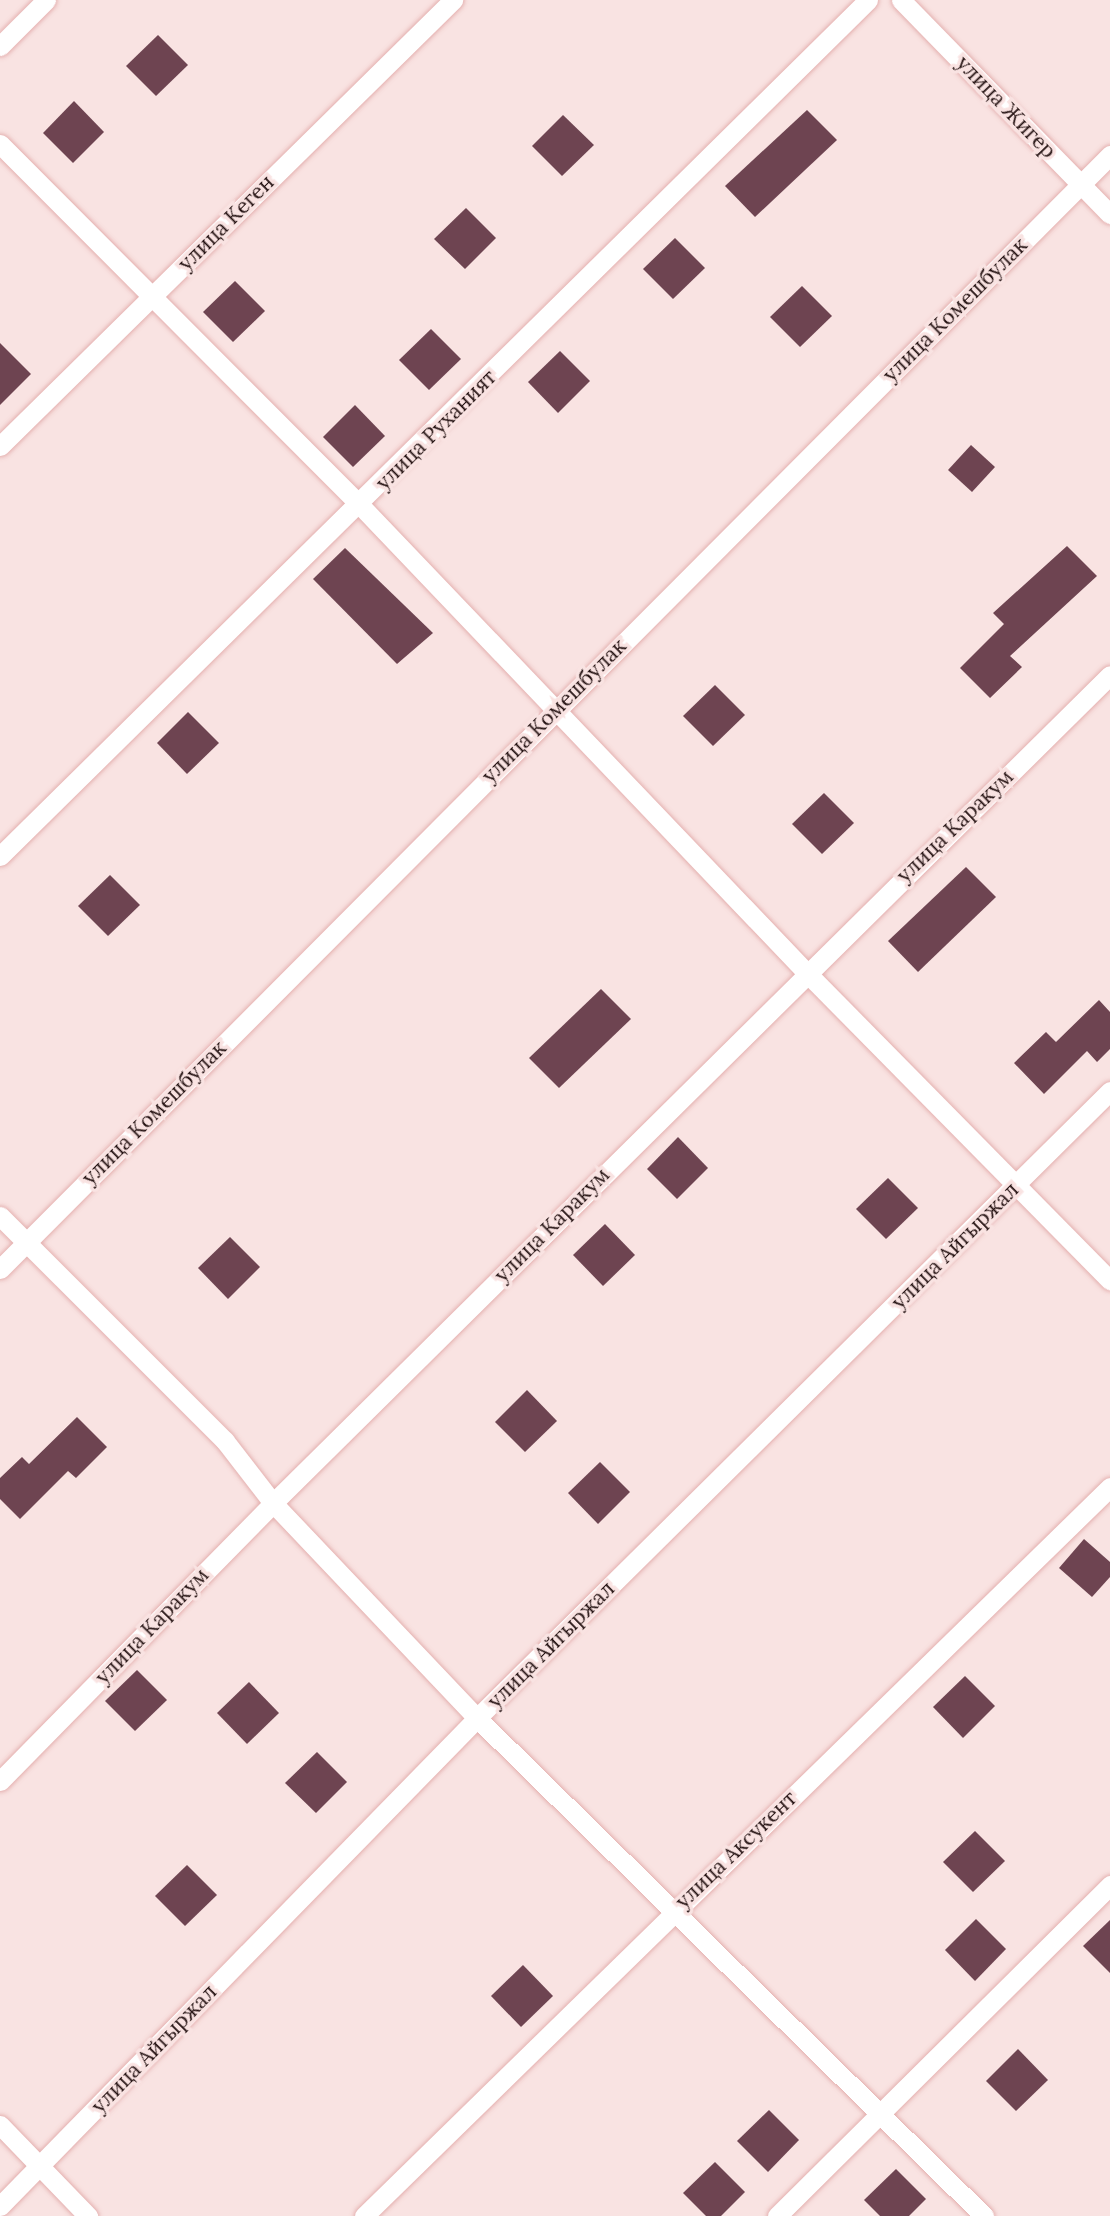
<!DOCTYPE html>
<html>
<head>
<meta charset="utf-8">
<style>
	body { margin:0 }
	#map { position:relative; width:1110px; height:2216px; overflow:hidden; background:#f9e3e2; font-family:Lora,serif }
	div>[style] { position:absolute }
	.building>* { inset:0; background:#6e4451 }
	.roads { filter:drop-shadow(0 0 2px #e4b0af) drop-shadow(0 0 2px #e4b0af) }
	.minor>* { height:19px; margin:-9.5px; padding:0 9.5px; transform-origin:9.5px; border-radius:9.5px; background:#fff }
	span { translate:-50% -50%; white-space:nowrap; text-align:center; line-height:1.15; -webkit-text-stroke:7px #f9e3e2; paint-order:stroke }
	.street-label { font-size:21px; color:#231111 }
</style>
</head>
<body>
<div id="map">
	<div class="building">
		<div style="clip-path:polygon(158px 35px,188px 65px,156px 96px,126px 66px)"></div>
		<div style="clip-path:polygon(74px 101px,104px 132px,73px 163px,43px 133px)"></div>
		<div style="clip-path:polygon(807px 110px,837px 140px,755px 217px,725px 186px)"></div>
		<div style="clip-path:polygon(563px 115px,594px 145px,562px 176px,532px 146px)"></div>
		<div style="clip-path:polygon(466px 208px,496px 238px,465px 269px,434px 239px)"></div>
		<div style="clip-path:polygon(675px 238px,705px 268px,673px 299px,643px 269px)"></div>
		<div style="clip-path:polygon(235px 281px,265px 311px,233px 342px,203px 312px)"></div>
		<div style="clip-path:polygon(802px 286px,832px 316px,800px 347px,770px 317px)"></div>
		<div style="clip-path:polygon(431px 329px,461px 359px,429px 390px,399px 360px)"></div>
		<div style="clip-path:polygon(0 343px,31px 374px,0 405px)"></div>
		<div style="clip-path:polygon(560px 351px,590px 381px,558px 413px,528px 382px)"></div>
		<div style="clip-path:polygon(355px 405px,385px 436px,353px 467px,323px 437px)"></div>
		<div style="clip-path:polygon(971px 445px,995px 467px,972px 492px,948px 470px)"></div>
		<div style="clip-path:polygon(1067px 546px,1097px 576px,1010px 656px,1022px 667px,990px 698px,960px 668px,1004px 624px,993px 613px)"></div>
		<div style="clip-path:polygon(345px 548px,433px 633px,397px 664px,313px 579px)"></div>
		<div style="clip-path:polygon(715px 685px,745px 715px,713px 746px,683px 716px)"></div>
		<div style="clip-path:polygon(188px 712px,219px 743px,187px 774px,157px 743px)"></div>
		<div style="clip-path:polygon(824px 793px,854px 823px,822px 854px,792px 824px)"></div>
		<div style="clip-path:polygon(966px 867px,996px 897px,918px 972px,888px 941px)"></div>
		<div style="clip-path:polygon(110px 875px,140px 905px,108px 936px,78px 906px)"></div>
		<div style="clip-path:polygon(601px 989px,631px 1019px,559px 1088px,529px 1058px)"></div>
		<div style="clip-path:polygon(1099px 1000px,1110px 1012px,1110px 1049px,1097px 1062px,1087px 1051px,1044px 1094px,1014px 1063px,1046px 1032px,1056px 1042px)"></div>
		<div style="clip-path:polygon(678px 1137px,708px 1168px,677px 1199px,647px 1169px)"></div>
		<div style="clip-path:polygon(888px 1178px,918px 1208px,886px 1239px,856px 1209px)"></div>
		<div style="clip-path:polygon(605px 1224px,635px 1255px,603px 1286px,573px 1255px)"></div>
		<div style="clip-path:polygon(230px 1237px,260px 1267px,228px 1299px,198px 1268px)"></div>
		<div style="clip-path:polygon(527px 1390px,557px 1421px,525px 1452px,495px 1422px)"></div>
		<div style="clip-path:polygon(77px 1417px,107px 1447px,76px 1478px,68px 1471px,20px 1519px,0 1499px,0 1478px,22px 1457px,29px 1464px)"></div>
		<div style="clip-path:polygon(600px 1462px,630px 1492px,598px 1524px,568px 1493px)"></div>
		<div style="clip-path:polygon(1084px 1539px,1110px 1562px,1110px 1577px,1092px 1597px,1059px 1568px)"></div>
		<div style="clip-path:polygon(137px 1670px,167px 1700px,135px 1731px,105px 1701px)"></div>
		<div style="clip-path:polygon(965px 1676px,995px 1706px,963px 1738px,933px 1707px)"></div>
		<div style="clip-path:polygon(249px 1682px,279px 1713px,247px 1744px,217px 1713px)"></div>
		<div style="clip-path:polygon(317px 1752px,347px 1782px,316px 1813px,285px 1783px)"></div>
		<div style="clip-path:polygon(975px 1831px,1005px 1861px,973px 1892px,943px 1862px)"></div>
		<div style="clip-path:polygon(187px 1865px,217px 1895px,185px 1926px,155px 1896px)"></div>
		<div style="clip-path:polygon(976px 1919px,1006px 1949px,975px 1981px,945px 1950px)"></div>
		<div style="clip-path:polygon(1110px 1920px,1110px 1973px,1083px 1946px)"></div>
		<div style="clip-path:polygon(523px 1965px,553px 1996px,521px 2027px,491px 1996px)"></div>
		<div style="clip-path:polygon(1018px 2049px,1048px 2080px,1016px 2111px,986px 2081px)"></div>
		<div style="clip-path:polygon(769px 2110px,799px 2140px,768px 2172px,737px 2141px)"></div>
		<div style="clip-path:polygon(715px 2162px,745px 2192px,721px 2216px,706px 2216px,683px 2193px)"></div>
		<div style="clip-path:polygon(896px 2169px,926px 2199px,909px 2216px,880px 2216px,864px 2200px)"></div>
	</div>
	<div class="roads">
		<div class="minor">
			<div style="left:901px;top:0;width:299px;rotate:45.7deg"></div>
			<div style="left:0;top:46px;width:65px;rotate:-45deg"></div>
			<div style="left:0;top:144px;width:510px;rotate:45.08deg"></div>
			<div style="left:360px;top:505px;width:646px;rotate:46.32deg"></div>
			<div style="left:806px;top:972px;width:433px;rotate:45.4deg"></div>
			<div style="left:0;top:446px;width:636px;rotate:-44.55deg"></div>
			<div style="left:0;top:856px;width:1219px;rotate:-44.6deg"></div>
			<div style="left:0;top:1216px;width:318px;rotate:45deg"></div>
			<div style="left:225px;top:1441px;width:78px;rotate:52.3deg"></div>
			<div style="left:273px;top:1503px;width:296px;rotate:46.5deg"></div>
			<div style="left:477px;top:1718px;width:711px;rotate:44.49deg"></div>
			<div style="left:0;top:1269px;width:1573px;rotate:-45.1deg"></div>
			<div style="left:0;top:1781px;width:390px;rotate:-45.5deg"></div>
			<div style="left:273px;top:1503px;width:1177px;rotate:-44.69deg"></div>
			<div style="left:0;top:2125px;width:127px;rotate:46deg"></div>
			<div style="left:0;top:2206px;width:682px;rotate:-45.65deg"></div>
			<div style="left:477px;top:1718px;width:891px;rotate:-44.73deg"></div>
			<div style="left:364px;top:2216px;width:1043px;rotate:-44.34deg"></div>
			<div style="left:777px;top:2216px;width:470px;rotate:-44.8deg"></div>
		</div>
	</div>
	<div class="street-label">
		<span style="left:1006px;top:107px;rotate:46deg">улица Жигер</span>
		<span style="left:226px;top:223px;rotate:-45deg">улица Кеген</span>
		<span style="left:955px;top:310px;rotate:-45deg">улица Комешбулак</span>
		<span style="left:436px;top:430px;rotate:-45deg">улица Руханият</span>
		<span style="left:554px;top:711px;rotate:-45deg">улица Комешбулак</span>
		<span style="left:955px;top:826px;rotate:-44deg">улица Каракум</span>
		<span style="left:154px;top:1113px;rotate:-45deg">улица Комешбулак</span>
		<span style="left:552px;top:1225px;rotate:-45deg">улица Каракум</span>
		<span style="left:955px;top:1246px;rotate:-45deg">улица Айгыржал</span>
		<span style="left:152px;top:1626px;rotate:-46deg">улица Каракум</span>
		<span style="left:551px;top:1645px;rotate:-45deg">улица Айгыржал</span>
		<span style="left:736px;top:1850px;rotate:-44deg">улица Аксукент</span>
		<span style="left:154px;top:2049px;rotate:-46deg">улица Айгыржал</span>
	</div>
</div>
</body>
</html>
